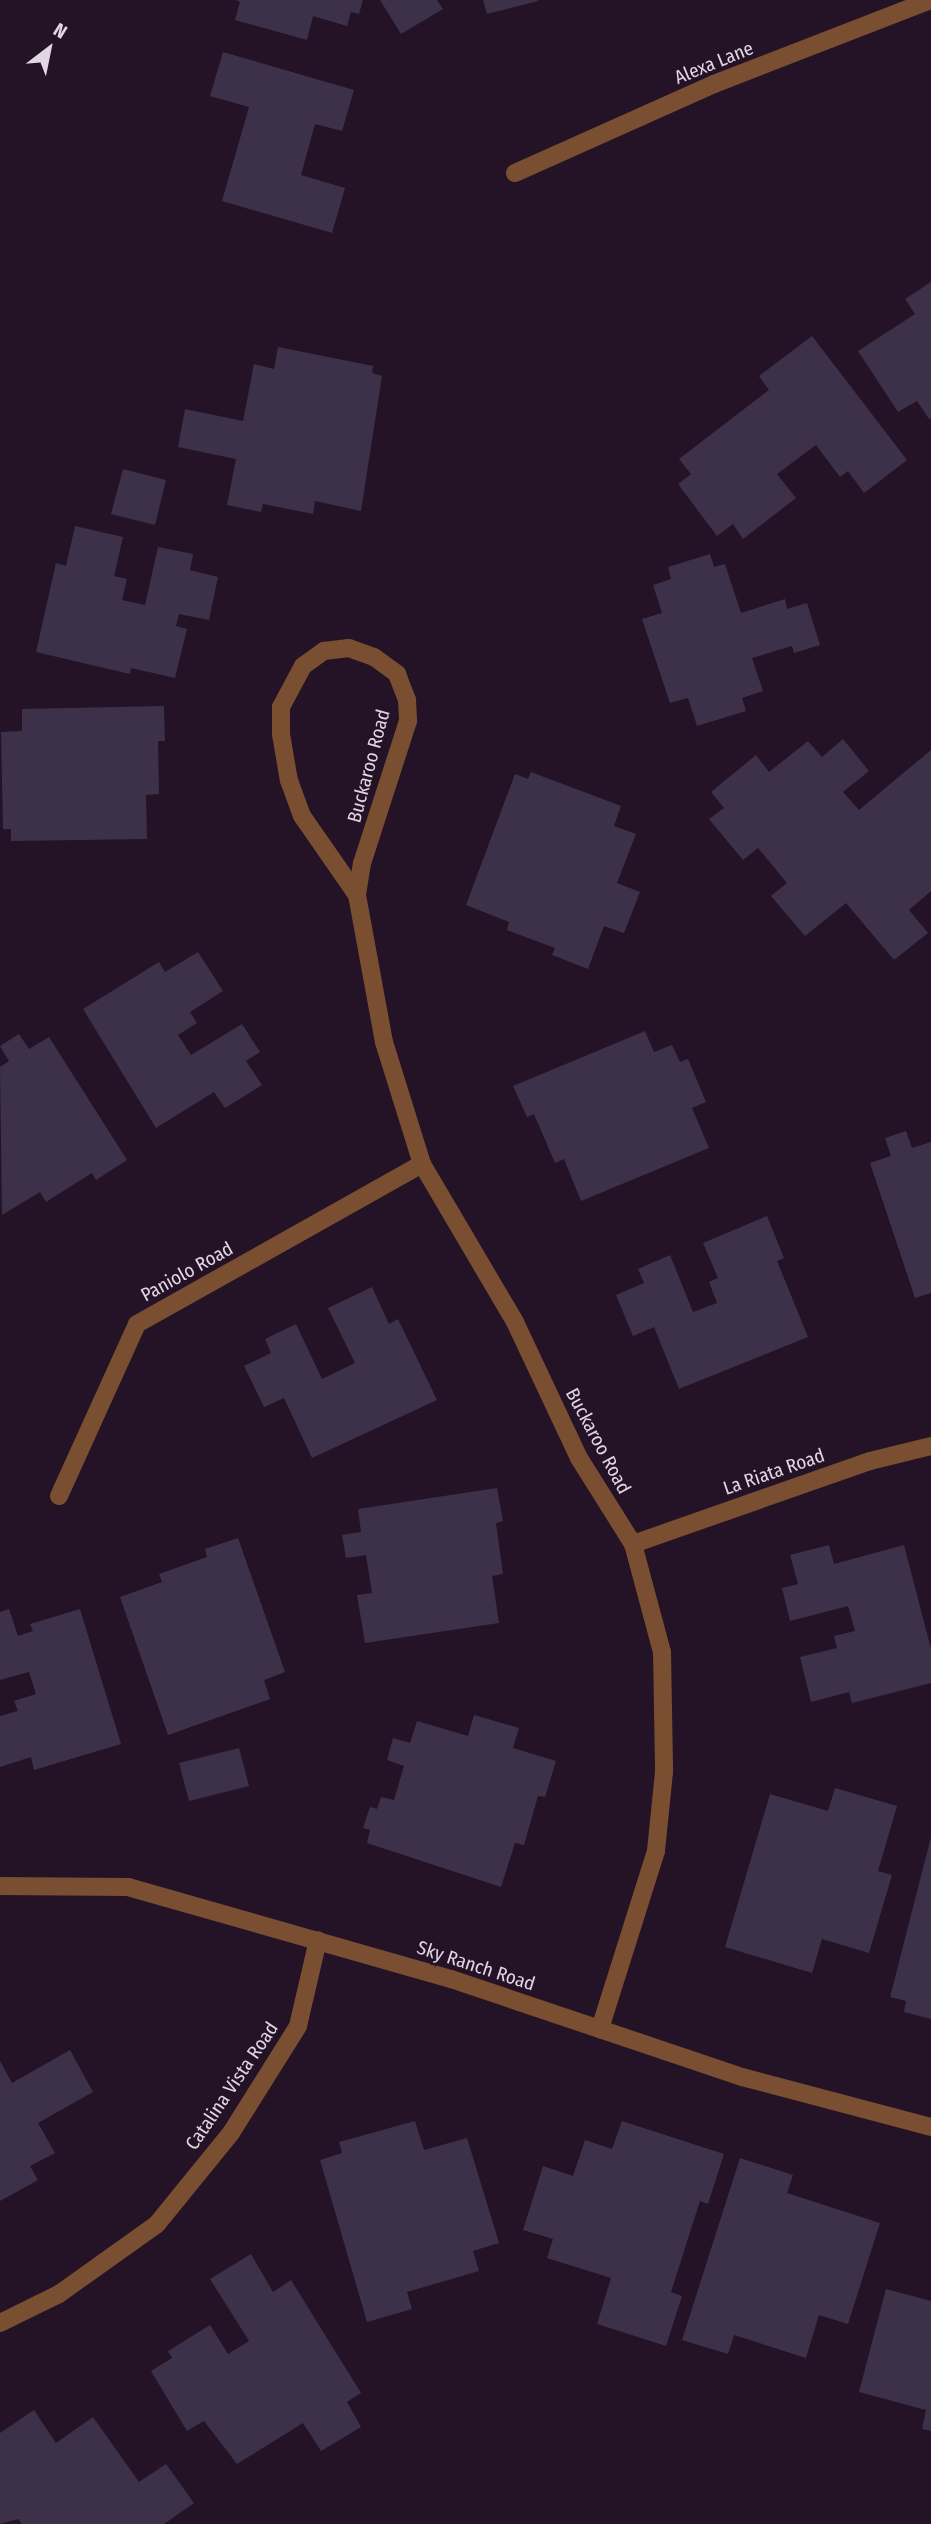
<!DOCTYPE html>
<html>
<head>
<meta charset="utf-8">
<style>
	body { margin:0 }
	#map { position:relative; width:931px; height:2524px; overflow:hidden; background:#241326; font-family:"Fira Sans Condensed",sans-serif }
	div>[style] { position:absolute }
	.building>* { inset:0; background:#3c3148 }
	.street>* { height:18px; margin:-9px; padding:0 9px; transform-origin:9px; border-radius:9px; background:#7a4e31 }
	span { translate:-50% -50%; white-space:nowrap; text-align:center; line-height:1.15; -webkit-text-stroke:5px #241326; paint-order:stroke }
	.street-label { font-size:19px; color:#e2d6e3 }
	.north { position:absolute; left:14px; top:14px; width:70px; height:70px; -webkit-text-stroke:5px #241326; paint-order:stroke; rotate:32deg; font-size:19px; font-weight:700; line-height:28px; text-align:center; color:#e2d6e3 }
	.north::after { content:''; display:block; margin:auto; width:24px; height:32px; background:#e2d6e3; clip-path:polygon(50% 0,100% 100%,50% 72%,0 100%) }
</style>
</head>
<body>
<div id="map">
	<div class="building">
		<div style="clip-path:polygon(236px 0,363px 0,359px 14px,351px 12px,347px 26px,313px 16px,307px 40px,235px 20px,240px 2px)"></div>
		<div style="clip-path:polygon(380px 0,437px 0,443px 9px,401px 34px)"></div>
		<div style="clip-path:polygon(483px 0,538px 0,538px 1px,487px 14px)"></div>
		<div style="clip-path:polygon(223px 52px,354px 90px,342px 131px,315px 124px,301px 175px,345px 188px,332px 233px,222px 201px,249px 107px,210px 96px)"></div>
		<div style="clip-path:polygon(931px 282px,931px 418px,929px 419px,917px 401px,898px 412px,858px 351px,915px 314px,905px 299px)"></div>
		<div style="clip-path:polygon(812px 336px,907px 460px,864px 493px,848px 471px,840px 477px,816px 445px,777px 474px,796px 498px,743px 539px,733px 524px,717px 536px,678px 484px,691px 474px,679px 459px,769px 390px,759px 376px)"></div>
		<div style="clip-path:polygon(278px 347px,373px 366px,372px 373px,382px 376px,361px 511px,315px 501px,313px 514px,263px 504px,261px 512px,227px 505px,236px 459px,178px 447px,185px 409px,243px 421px,254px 364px,274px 369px)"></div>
		<div style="clip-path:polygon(123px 469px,166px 480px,155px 525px,111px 514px)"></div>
		<div style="clip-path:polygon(75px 526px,123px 537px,114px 576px,127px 579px,122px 600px,145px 605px,158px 547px,193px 554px,190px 570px,218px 577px,209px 620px,179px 614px,176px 626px,187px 629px,175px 678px,131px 668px,130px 674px,36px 652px,56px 563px,66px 566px)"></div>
		<div style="clip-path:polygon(710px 554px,714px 567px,725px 564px,741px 613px,785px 599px,787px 609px,807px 603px,820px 645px,794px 653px,792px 646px,752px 658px,763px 691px,742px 698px,746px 711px,697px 726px,688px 698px,670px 703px,642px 619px,662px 613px,653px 585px,671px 579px,668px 567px)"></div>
		<div style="clip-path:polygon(164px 706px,165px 741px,158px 741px,159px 794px,146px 795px,147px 839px,11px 841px,11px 829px,3px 829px,1px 732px,22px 731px,22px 709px)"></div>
		<div style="clip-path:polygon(843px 739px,869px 771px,843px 792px,859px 810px,931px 750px,931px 891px,909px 910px,928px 933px,894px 960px,846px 903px,805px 936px,771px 896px,787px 883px,758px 848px,743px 860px,709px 819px,724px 808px,711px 792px,756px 755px,769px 772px,808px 741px,822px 757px)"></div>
		<div style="clip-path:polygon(531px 772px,621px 806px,614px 826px,636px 834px,617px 883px,640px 892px,624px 933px,604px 926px,588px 969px,552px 955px,555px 948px,507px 930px,509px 922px,466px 905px,515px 774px,528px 779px)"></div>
		<div style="clip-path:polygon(198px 952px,223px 991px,190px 1012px,197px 1023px,178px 1035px,191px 1055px,242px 1024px,260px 1052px,246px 1061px,262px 1085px,225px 1108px,214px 1092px,156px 1128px,83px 1009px,159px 962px,165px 972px)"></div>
		<div style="clip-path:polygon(645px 1031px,654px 1052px,672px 1045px,680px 1062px,688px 1059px,706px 1102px,692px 1108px,709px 1148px,581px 1201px,564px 1159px,555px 1163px,534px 1114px,527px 1117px,513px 1086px)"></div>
		<div style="clip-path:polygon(19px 1034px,29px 1049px,49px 1037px,127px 1160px,96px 1180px,92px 1173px,46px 1202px,40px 1192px,2px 1215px,0 1067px,9px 1061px,0 1046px)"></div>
		<div style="clip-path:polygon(906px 1131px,912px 1148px,931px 1142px,931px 1293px,915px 1298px,870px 1163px,891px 1156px,885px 1138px)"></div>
		<div style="clip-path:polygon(767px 1216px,784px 1258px,777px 1261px,808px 1337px,679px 1389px,654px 1327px,633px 1336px,616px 1295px,644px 1283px,638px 1269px,670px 1255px,693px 1312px,717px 1303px,709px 1282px,718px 1278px,703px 1243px)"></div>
		<div style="clip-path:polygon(372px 1287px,389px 1324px,398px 1319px,437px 1400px,312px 1458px,284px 1398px,264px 1407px,244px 1366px,271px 1353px,265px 1339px,296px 1324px,322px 1379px,355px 1363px,328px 1308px)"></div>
		<div style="clip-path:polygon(497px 1488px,503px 1521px,496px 1523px,503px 1574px,492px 1576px,499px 1623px,365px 1643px,357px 1595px,372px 1593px,366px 1555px,346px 1558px,342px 1535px,361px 1532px,358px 1509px)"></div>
		<div style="clip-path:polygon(238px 1538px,285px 1672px,264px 1680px,270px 1699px,168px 1735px,120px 1597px,162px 1582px,159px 1574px,207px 1557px,205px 1549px)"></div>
		<div style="clip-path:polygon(829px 1545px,834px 1564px,904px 1545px,931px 1649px,931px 1683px,852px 1703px,849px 1692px,811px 1702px,800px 1657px,837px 1648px,834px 1636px,855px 1631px,848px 1606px,790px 1621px,782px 1588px,798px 1584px,790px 1555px)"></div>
		<div style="clip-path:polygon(9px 1609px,18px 1636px,33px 1631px,30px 1624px,80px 1609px,121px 1744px,34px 1770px,31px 1757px,0 1767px,0 1716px,18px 1711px,14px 1701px,36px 1694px,29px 1672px,0 1680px,0 1612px)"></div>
		<div style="clip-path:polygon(474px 1715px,519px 1728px,513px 1748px,556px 1761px,545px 1797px,538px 1796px,524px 1845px,515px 1843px,501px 1887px,367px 1843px,370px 1830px,363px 1828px,370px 1807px,377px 1809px,381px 1797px,394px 1800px,404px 1766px,387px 1760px,393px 1738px,410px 1743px,417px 1721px,468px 1736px)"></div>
		<div style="clip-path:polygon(239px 1748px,249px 1786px,189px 1801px,179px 1763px)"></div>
		<div style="clip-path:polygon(835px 1788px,897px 1806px,878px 1871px,892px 1875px,869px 1953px,822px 1939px,812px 1973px,725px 1947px,770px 1794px,828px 1811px)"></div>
		<div style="clip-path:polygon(931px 1837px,931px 2019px,904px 2012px,906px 2001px,890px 1997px)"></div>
		<div style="clip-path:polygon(70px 2050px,93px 2092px,38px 2123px,55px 2153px,30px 2166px,38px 2180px,0 2201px,0 2061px,12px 2083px)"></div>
		<div style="clip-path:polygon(415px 2121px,424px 2150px,467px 2138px,499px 2243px,473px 2251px,479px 2271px,407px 2292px,412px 2309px,367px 2322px,320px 2160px,342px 2153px,339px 2142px)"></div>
		<div style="clip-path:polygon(622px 2121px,724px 2154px,708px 2204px,700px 2201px,671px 2292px,682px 2296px,666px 2346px,597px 2324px,611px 2278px,547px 2258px,553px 2239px,523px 2230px,543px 2166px,573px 2176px,585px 2140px,612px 2149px)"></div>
		<div style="clip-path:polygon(740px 2158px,793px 2175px,787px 2193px,880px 2223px,848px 2324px,819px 2315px,806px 2358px,734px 2335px,728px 2354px,682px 2340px)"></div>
		<div style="clip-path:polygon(251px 2254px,273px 2292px,291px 2280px,361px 2393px,347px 2402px,361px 2427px,321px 2451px,303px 2423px,237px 2464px,204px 2421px,187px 2431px,151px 2371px,172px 2358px,168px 2351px,210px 2325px,228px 2354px,249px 2341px,210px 2279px)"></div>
		<div style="clip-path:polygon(886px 2289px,931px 2301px,931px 2431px,922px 2429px,926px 2410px,859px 2392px)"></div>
		<div style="clip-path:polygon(34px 2410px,56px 2443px,93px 2417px,139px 2482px,166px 2464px,194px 2503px,164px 2524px,22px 2524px,18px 2519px,0 2524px,0 2433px)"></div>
	</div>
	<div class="street">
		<div style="left:515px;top:173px;width:218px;rotate:-24.1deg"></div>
		<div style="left:714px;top:84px;width:233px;rotate:-21.2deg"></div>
		<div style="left:357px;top:895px;width:96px;rotate:-124.8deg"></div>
		<div style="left:302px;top:816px;width:37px;rotate:-110deg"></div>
		<div style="left:289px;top:781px;width:48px;rotate:-99.7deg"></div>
		<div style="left:281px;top:734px;width:27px;rotate:-90deg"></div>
		<div style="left:281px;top:707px;width:47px;rotate:-61.8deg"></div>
		<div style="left:303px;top:666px;width:26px;rotate:-36deg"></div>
		<div style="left:324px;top:651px;width:25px;rotate:-7deg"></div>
		<div style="left:349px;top:648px;width:27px;rotate:20deg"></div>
		<div style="left:374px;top:657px;width:29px;rotate:36deg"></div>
		<div style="left:397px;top:674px;width:28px;rotate:69deg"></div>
		<div style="left:407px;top:700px;width:21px;rotate:87deg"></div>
		<div style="left:408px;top:721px;width:149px;rotate:107.9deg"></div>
		<div style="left:362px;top:863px;width:32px;rotate:99deg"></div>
		<div style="left:357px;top:895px;width:149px;rotate:79.6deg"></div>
		<div style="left:384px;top:1042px;width:128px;rotate:72.7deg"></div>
		<div style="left:422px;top:1164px;width:183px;rotate:59.5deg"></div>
		<div style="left:515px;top:1322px;width:150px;rotate:64.8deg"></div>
		<div style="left:579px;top:1458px;width:102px;rotate:57.9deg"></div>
		<div style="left:633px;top:1544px;width:112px;rotate:75deg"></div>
		<div style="left:662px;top:1652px;width:120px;rotate:89deg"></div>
		<div style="left:664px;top:1772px;width:79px;rotate:95.8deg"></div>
		<div style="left:656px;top:1851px;width:187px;rotate:107.5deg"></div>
		<div style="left:59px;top:1496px;width:189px;rotate:-65.6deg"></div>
		<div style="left:137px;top:1324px;width:327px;rotate:-29.3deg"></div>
		<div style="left:633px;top:1544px;width:251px;rotate:-19.3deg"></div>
		<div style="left:870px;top:1461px;width:63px;rotate:-13.8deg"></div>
		<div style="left:0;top:1886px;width:128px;rotate:0.4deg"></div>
		<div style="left:128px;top:1887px;width:336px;rotate:15.9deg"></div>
		<div style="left:451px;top:1979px;width:307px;rotate:18.6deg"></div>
		<div style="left:742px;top:2077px;width:196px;rotate:14.8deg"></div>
		<div style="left:0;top:2323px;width:66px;rotate:-26.2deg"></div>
		<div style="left:59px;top:2294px;width:120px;rotate:-35.5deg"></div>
		<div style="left:157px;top:2224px;width:117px;rotate:-50.9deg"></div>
		<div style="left:231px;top:2133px;width:126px;rotate:-57.9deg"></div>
		<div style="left:298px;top:2026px;width:88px;rotate:-76.9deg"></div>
	</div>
	<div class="street-label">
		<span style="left:714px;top:63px;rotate:-22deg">Alexa Lane</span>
		<span style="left:369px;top:766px;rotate:-75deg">Buckaroo Road</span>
		<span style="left:187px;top:1272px;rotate:-29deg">Paniolo Road</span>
		<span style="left:598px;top:1441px;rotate:62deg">Buckaroo Road</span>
		<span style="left:774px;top:1472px;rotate:-19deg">La Riata Road</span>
		<span style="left:476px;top:1966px;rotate:18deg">Sky Ranch Road</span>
		<span style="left:232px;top:2086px;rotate:-56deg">Catalina Vista Road</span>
	</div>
	<div class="north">N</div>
</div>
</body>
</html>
